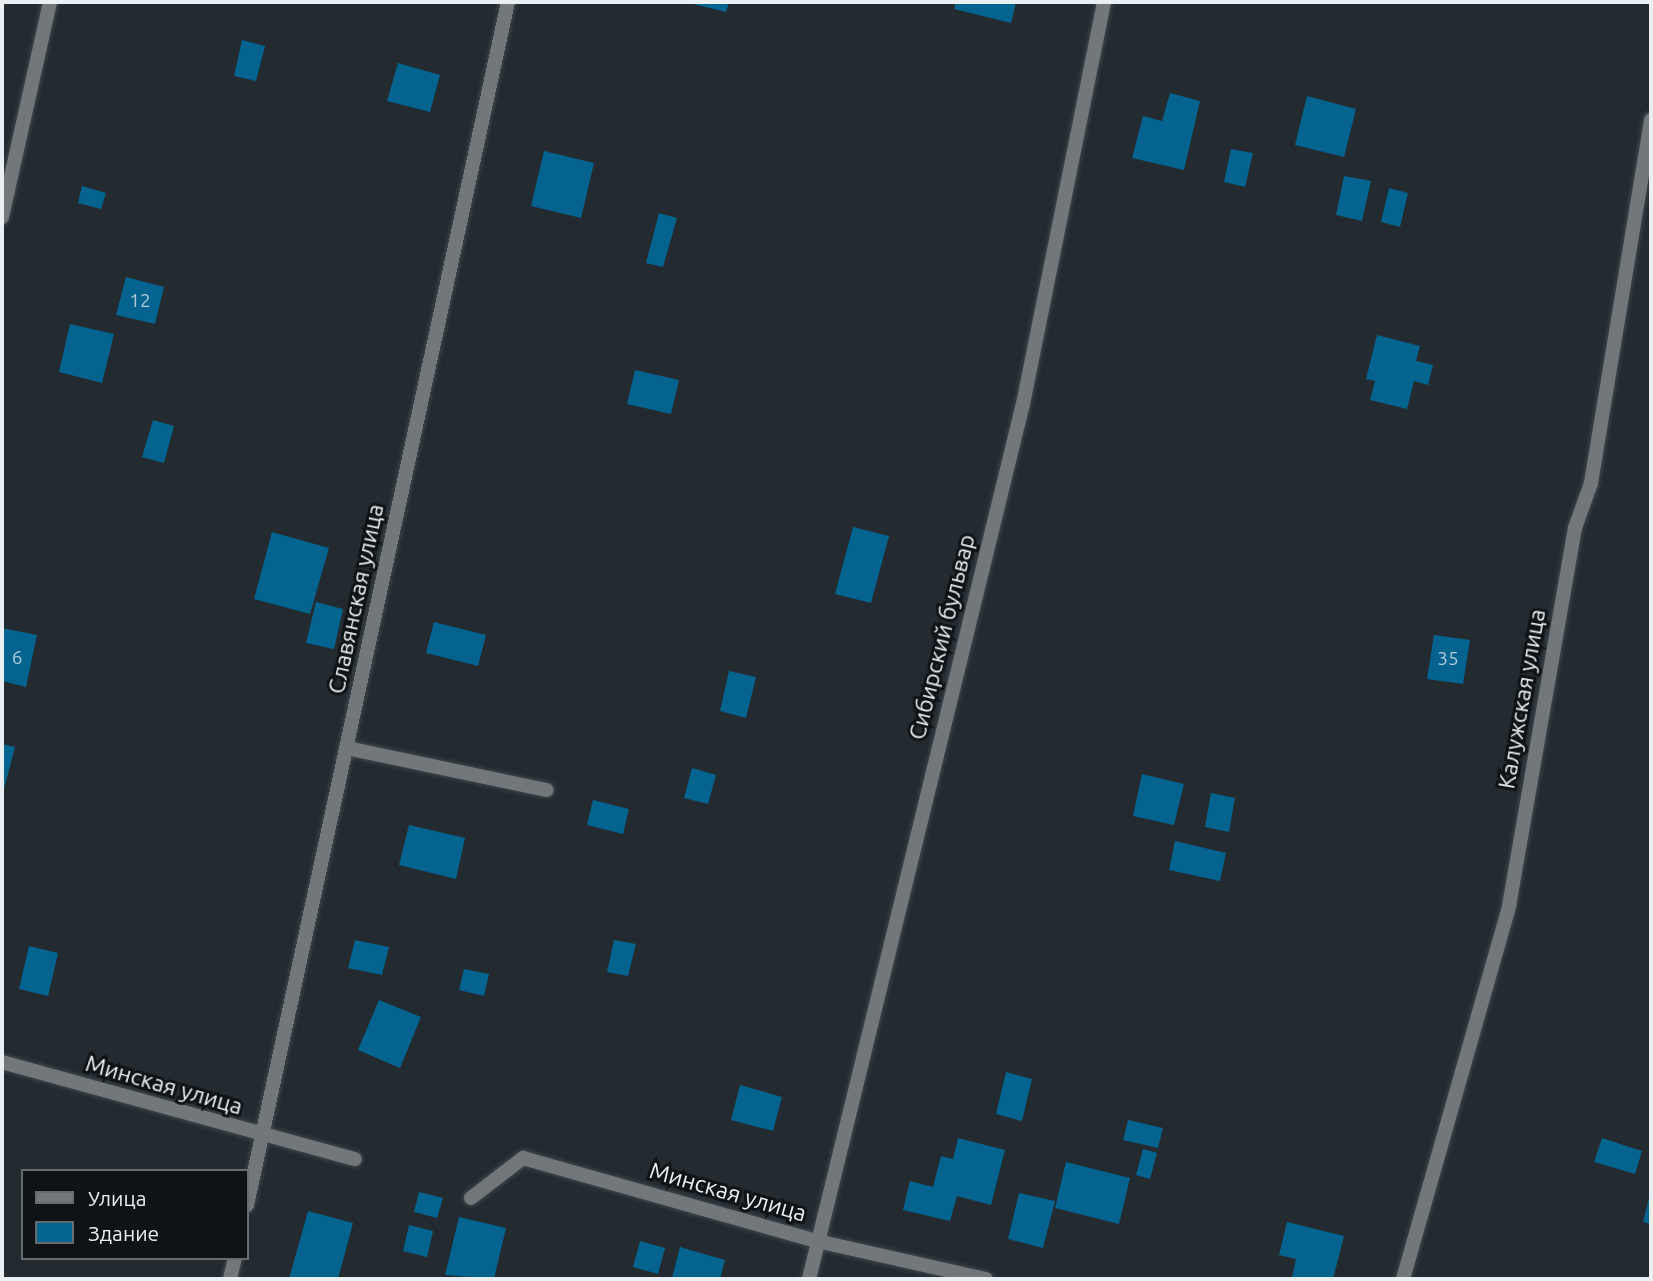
<!DOCTYPE html>
<html>
<head>
<meta charset="utf-8">
<style>
	body { margin:0 }
	#map { position:relative; width:1653px; height:1281px; overflow:hidden; background:#232b31; font-family:Ubuntu,sans-serif }
	div>[style] { position:absolute }
	.building>* { inset:0; background:#04648f }
	.roads { filter:drop-shadow(0 0 2px #3f464c) drop-shadow(0 0 2px #3f464c) }
	.lane>* { height:14px; margin:-7px; padding:0 7px; transform-origin:7px; border-radius:7px; background:#72777a }
	.street>* { height:14px; margin:-7px; padding:0 7px; transform-origin:7px; border-radius:7px; background:#72777a }
	span { translate:-50% -50%; white-space:nowrap; text-align:center; line-height:1.15; -webkit-text-stroke:6px #0f1316; paint-order:stroke }
	.number-label { font-size:19px; color:#b0ccd9 }
	.number-label span { -webkit-text-stroke-width:0 }
	.street-label { font-size:23px; color:#e9eff2 }
	.frame { position:absolute; inset:0; border:4px solid #e9eff2; pointer-events:none }
	.legend { position:absolute; left:21px; top:1169px; width:228px; height:91px; box-sizing:border-box; background:#0f1316; border:2px solid #666b6e; margin:0; padding:9px 12px; list-style:none; font-size:21px; color:#e9eff2 }
	.legend li { display:flex; align-items:center; gap:14px; height:35px }
	.legend b { width:35px; border:2px solid #666b6e }
</style>
</head>
<body>
<div id="map">
	<div class="building">
		<div style="clip-path:polygon(685px 2px,729px 2px,726px 12px)"></div>
		<div style="clip-path:polygon(956px 2px,1016px 2px,1011px 23px,954px 9px)"></div>
		<div style="clip-path:polygon(242px 40px,265px 46px,256px 81px,234px 76px)"></div>
		<div style="clip-path:polygon(398px 63px,440px 75px,430px 112px,387px 101px)"></div>
		<div style="clip-path:polygon(1170px 93px,1200px 101px,1184px 170px,1132px 158px,1143px 116px,1162px 121px)"></div>
		<div style="clip-path:polygon(1307px 96px,1356px 109px,1344px 157px,1295px 145px)"></div>
		<div style="clip-path:polygon(1231px 149px,1253px 153px,1245px 187px,1224px 182px)"></div>
		<div style="clip-path:polygon(544px 151px,594px 163px,581px 218px,531px 206px)"></div>
		<div style="clip-path:polygon(1344px 176px,1371px 181px,1362px 221px,1336px 215px)"></div>
		<div style="clip-path:polygon(82px 186px,106px 193px,101px 209px,78px 203px)"></div>
		<div style="clip-path:polygon(1389px 188px,1408px 193px,1400px 227px,1381px 222px)"></div>
		<div style="clip-path:polygon(659px 213px,677px 218px,663px 267px,646px 263px)"></div>
		<div style="clip-path:polygon(126px 277px,164px 287px,155px 324px,116px 315px)"></div>
		<div style="clip-path:polygon(70px 324px,114px 334px,102px 383px,59px 372px)"></div>
		<div style="clip-path:polygon(1377px 335px,1420px 346px,1416px 361px,1433px 365px,1428px 385px,1414px 381px,1407px 409px,1370px 400px,1375px 381px,1366px 379px)"></div>
		<div style="clip-path:polygon(635px 370px,679px 380px,671px 414px,627px 404px)"></div>
		<div style="clip-path:polygon(153px 420px,174px 426px,164px 463px,142px 457px)"></div>
		<div style="clip-path:polygon(853px 527px,889px 536px,871px 603px,835px 594px)"></div>
		<div style="clip-path:polygon(272px 532px,329px 548px,310px 614px,254px 599px)"></div>
		<div style="clip-path:polygon(316px 602px,343px 609px,334px 649px,306px 643px)"></div>
		<div style="clip-path:polygon(434px 622px,486px 635px,478px 666px,426px 653px)"></div>
		<div style="clip-path:polygon(2px 628px,37px 635px,26px 687px,2px 681px)"></div>
		<div style="clip-path:polygon(1434px 635px,1470px 640px,1463px 684px,1427px 679px)"></div>
		<div style="clip-path:polygon(729px 671px,756px 677px,746px 718px,720px 711px)"></div>
		<div style="clip-path:polygon(2px 744px,15px 747px,3px 793px,2px 793px)"></div>
		<div style="clip-path:polygon(692px 768px,716px 775px,708px 804px,684px 798px)"></div>
		<div style="clip-path:polygon(1142px 774px,1184px 784px,1174px 825px,1133px 816px)"></div>
		<div style="clip-path:polygon(1211px 793px,1235px 798px,1229px 832px,1205px 827px)"></div>
		<div style="clip-path:polygon(593px 800px,629px 809px,623px 834px,587px 825px)"></div>
		<div style="clip-path:polygon(409px 825px,465px 838px,456px 879px,399px 865px)"></div>
		<div style="clip-path:polygon(1175px 841px,1226px 853px,1220px 881px,1169px 870px)"></div>
		<div style="clip-path:polygon(355px 940px,389px 947px,382px 975px,348px 968px)"></div>
		<div style="clip-path:polygon(614px 940px,636px 944px,628px 976px,607px 972px)"></div>
		<div style="clip-path:polygon(29px 946px,58px 953px,48px 996px,19px 989px)"></div>
		<div style="clip-path:polygon(464px 969px,489px 974px,484px 996px,459px 990px)"></div>
		<div style="clip-path:polygon(379px 1000px,421px 1017px,400px 1068px,358px 1050px)"></div>
		<div style="clip-path:polygon(1006px 1072px,1032px 1079px,1022px 1121px,996px 1114px)"></div>
		<div style="clip-path:polygon(740px 1085px,782px 1097px,773px 1131px,731px 1120px)"></div>
		<div style="clip-path:polygon(1128px 1120px,1163px 1128px,1158px 1148px,1123px 1140px)"></div>
		<div style="clip-path:polygon(958px 1138px,1005px 1150px,991px 1205px,957px 1196px,950px 1221px,903px 1210px,910px 1181px,933px 1187px,941px 1156px,953px 1159px)"></div>
		<div style="clip-path:polygon(1602px 1138px,1642px 1151px,1635px 1174px,1594px 1162px)"></div>
		<div style="clip-path:polygon(1143px 1149px,1157px 1153px,1150px 1179px,1136px 1175px)"></div>
		<div style="clip-path:polygon(1066px 1162px,1130px 1178px,1119px 1224px,1055px 1208px)"></div>
		<div style="clip-path:polygon(419px 1192px,443px 1198px,437px 1218px,414px 1212px)"></div>
		<div style="clip-path:polygon(1019px 1193px,1055px 1201px,1043px 1248px,1008px 1239px)"></div>
		<div style="clip-path:polygon(1650px 1194px,1651px 1194px,1651px 1224px,1643px 1222px)"></div>
		<div style="clip-path:polygon(308px 1211px,353px 1223px,338px 1279px,289px 1279px)"></div>
		<div style="clip-path:polygon(459px 1217px,506px 1228px,494px 1279px,445px 1275px)"></div>
		<div style="clip-path:polygon(1287px 1222px,1344px 1236px,1333px 1279px,1292px 1277px,1296px 1259px,1279px 1255px)"></div>
		<div style="clip-path:polygon(409px 1225px,433px 1231px,427px 1257px,403px 1251px)"></div>
		<div style="clip-path:polygon(640px 1241px,665px 1248px,658px 1274px,633px 1267px)"></div>
		<div style="clip-path:polygon(680px 1247px,725px 1260px,720px 1279px,672px 1278px)"></div>
	</div>
	<div class="roads">
		<div class="lane">
			<div style="left:347px;top:748px;width:204px;rotate:11.9deg"></div>
		</div>
		<div class="street">
			<div style="left:2px;top:217px;width:220px;rotate:-77.4deg"></div>
			<div style="left:2px;top:1062px;width:366px;rotate:15.4deg"></div>
			<div style="left:471px;top:1198px;width:66px;rotate:-37.6deg"></div>
			<div style="left:523px;top:1158px;width:305px;rotate:15.8deg"></div>
			<div style="left:817px;top:1241px;width:173px;rotate:12.7deg"></div>
			<div style="left:247px;top:1205px;width:1231px;rotate:-77.76deg"></div>
			<div style="left:230px;top:1279px;width:22px;rotate:-77deg"></div>
			<div style="left:809px;top:1279px;width:901px;rotate:-76.26deg"></div>
			<div style="left:1023px;top:404px;width:410px;rotate:-78.6deg"></div>
			<div style="left:1403px;top:1279px;width:388px;rotate:-74.1deg"></div>
			<div style="left:1509px;top:906px;width:384px;rotate:-80.1deg"></div>
			<div style="left:1575px;top:528px;width:48px;rotate:-70.4deg"></div>
			<div style="left:1591px;top:483px;width:368px;rotate:-80.6deg"></div>
		</div>
	</div>
	<div class="number-label">
		<span style="left:140px;top:301px">12</span>
		<span style="left:17px;top:658px">6</span>
		<span style="left:1448px;top:659px">35</span>
	</div>
	<div class="street-label">
		<span style="left:356px;top:599px;rotate:-78deg">Славянская улица</span>
		<span style="left:942px;top:637px;rotate:-76deg">Сибирский бульвар</span>
		<span style="left:1522px;top:699px;rotate:-80deg">Калужская улица</span>
		<span style="left:164px;top:1085px;rotate:16deg">Минская улица</span>
		<span style="left:728px;top:1192px;rotate:16deg">Минская улица</span>
	</div>
	<div class="frame"></div>
	<ul class="legend">
	<li><b style="height:9px;background:#72777a"></b>Улица</li>
	<li><b style="height:19px;background:#04648f"></b>Здание</li>
	</ul>
</div>
</body>
</html>
